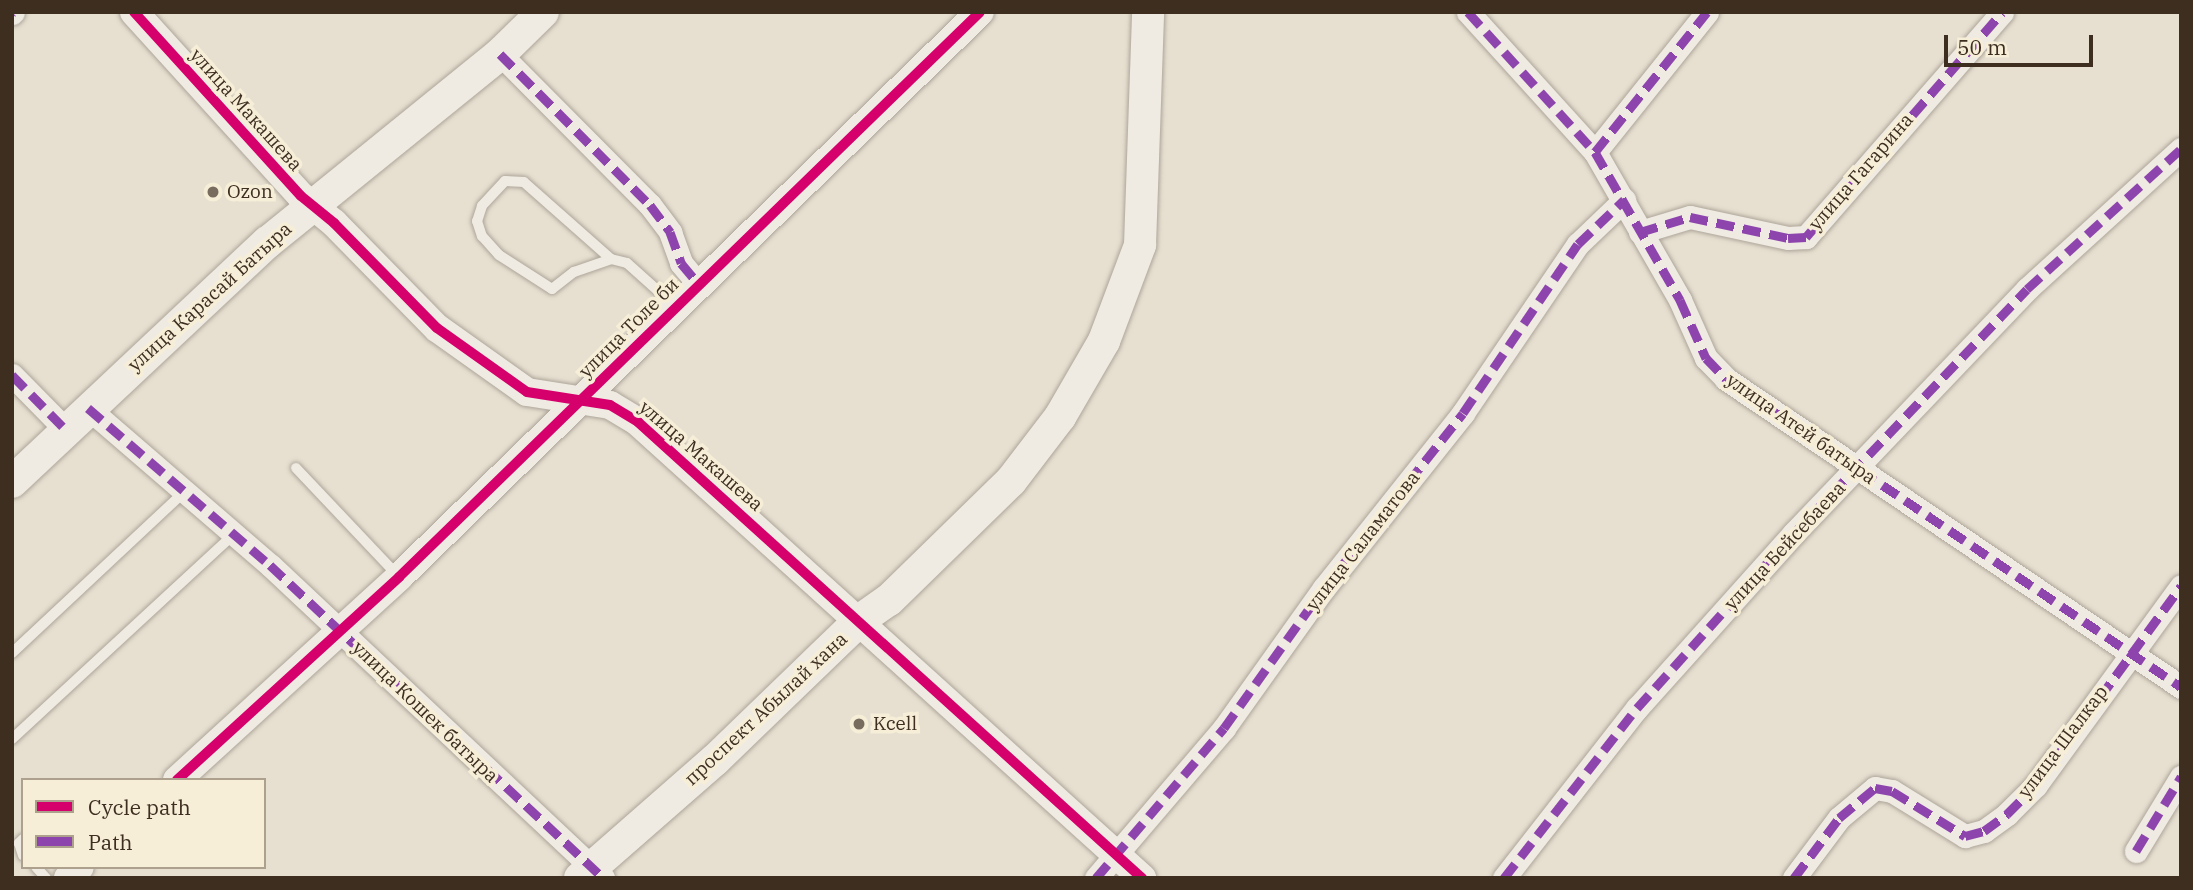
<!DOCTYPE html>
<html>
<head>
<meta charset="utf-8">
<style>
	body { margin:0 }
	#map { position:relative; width:2193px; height:890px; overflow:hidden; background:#e7e0d1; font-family:"IBM Plex Serif",serif }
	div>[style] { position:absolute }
	.roads { filter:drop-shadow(0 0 2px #ada599) drop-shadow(0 0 2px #ada599) }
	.service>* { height:10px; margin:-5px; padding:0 5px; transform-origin:5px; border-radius:5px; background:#efebe3 }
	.minor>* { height:23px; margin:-11.5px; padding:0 11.5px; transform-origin:11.5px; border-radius:11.5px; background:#efebe3 }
	.tertiary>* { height:28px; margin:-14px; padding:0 14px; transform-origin:14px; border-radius:14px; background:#efebe3 }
	.secondary>* { height:32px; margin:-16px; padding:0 16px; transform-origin:16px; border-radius:16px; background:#efebe3 }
	.quiet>* { height:9px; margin-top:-4.5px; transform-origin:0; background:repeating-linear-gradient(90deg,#8e44ad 0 18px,transparent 0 27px) }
	.cycleway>* { height:10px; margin:-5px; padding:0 5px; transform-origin:5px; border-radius:5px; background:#d6006c }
	.dots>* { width:19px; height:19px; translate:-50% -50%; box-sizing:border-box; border:4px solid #f7eed8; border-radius:50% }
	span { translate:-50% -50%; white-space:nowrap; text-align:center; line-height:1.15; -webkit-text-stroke:7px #f7eed8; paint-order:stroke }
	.street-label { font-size:19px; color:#3d2e20 }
	.poi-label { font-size:19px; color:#3d2e20 }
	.left { translate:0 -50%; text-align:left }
	.frame { position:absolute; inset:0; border:14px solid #3d2e20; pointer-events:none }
	.legend { position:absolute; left:21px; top:778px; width:245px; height:91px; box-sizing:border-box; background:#f7eed8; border:2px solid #ada18e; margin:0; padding:9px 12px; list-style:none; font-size:21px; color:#3d2e20 }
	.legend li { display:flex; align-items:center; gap:14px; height:35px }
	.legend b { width:35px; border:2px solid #ada18e }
	.scale { position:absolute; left:1944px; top:35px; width:149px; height:32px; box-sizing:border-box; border:4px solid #3d2e20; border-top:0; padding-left:9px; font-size:21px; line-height:24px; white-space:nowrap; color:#3d2e20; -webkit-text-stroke:5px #f7eed8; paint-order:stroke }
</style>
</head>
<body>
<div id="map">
	<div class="roads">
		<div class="service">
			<div style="left:611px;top:259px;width:116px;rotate:-138.5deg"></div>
			<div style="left:524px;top:182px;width:19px;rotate:-177deg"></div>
			<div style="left:505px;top:181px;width:34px;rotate:133deg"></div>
			<div style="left:482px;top:206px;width:16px;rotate:108deg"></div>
			<div style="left:477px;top:221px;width:16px;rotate:72deg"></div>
			<div style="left:482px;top:236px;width:25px;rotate:48deg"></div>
			<div style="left:499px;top:255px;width:63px;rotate:32.7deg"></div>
			<div style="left:552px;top:289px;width:28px;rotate:-38deg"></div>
			<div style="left:574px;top:272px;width:39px;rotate:-19deg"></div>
			<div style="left:611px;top:259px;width:16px;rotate:14deg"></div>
			<div style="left:627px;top:263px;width:64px;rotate:41.9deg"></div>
			<div style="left:296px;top:468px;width:149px;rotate:46.6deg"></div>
			<div style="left:12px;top:653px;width:237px;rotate:-43.1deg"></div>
			<div style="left:12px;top:739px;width:302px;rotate:-42.7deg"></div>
			<div style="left:23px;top:839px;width:6px;rotate:135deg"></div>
			<div style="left:19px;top:843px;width:13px;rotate:72deg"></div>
			<div style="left:36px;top:867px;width:15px;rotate:48deg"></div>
		</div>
		<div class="minor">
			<div style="left:1468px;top:12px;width:189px;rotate:47.8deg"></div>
			<div style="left:1595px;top:152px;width:171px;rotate:60.1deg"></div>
			<div style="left:1680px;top:300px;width:64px;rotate:65.9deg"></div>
			<div style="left:1706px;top:358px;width:29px;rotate:46deg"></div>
			<div style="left:1726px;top:379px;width:549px;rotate:34.09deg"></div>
			<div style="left:12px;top:13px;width:1px;rotate:-45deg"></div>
			<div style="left:500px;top:54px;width:213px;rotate:45.2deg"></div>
			<div style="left:650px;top:205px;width:34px;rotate:53deg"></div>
			<div style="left:670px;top:232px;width:33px;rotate:70deg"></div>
			<div style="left:681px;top:263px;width:26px;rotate:50deg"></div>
			<div style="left:1595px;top:152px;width:179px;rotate:-51.3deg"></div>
			<div style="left:1640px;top:232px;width:52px;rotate:-16.7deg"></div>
			<div style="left:1690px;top:217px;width:100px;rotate:12.1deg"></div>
			<div style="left:1788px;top:238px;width:18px;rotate:-3deg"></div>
			<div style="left:1806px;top:237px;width:298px;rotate:-48.9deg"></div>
			<div style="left:12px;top:375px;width:77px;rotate:45.5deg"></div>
			<div style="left:88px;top:408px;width:240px;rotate:40.8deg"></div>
			<div style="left:270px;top:565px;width:457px;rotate:43.2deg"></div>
			<div style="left:2136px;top:851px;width:87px;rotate:-58.7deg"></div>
			<div style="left:1096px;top:878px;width:197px;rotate:-49.5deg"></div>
			<div style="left:1224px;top:728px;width:172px;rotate:-54.5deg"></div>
			<div style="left:1324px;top:588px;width:223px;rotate:-51.5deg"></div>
			<div style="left:1463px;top:413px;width:204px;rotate:-55.8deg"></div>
			<div style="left:1578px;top:244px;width:64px;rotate:-43.7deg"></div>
			<div style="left:1504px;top:878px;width:216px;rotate:-52deg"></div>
			<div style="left:1637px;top:708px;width:235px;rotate:-48.1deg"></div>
			<div style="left:1794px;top:533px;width:337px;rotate:-46.3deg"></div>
			<div style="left:2027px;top:289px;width:208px;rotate:-42.3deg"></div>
			<div style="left:1794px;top:878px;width:75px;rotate:-53.1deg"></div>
			<div style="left:1839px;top:818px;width:47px;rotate:-39.8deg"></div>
			<div style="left:1875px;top:788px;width:17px;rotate:10deg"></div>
			<div style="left:1892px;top:791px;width:86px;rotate:31.7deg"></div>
			<div style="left:1965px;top:836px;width:20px;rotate:-15deg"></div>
			<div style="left:1984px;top:831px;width:29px;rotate:-36deg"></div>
			<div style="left:2007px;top:814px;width:41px;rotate:-45deg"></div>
			<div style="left:2036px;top:785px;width:246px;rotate:-53.9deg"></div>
		</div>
		<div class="tertiary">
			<div style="left:134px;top:12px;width:248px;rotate:47.8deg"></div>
			<div style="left:301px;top:196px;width:43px;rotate:39.3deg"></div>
			<div style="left:334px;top:223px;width:147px;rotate:45.6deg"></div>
			<div style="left:437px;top:328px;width:110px;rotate:35.4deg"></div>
			<div style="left:527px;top:392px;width:84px;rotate:8.9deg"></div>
			<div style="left:610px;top:405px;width:33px;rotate:31deg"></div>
			<div style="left:638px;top:422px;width:680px;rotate:42.14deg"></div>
			<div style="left:177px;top:780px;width:301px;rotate:-42.4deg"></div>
			<div style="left:399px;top:577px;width:810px;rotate:-44.2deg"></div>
			<div style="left:68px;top:878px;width:16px;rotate:-43deg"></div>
		</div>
		<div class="secondary">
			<div style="left:12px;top:482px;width:351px;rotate:-43.2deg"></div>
			<div style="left:268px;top:242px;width:299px;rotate:-39deg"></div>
			<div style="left:500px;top:54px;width:60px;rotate:-44.3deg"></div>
			<div style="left:580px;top:878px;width:179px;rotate:-41.2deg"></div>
			<div style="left:715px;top:760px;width:202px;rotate:-44deg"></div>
			<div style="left:860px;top:620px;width:35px;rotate:-35deg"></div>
			<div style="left:889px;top:600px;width:170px;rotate:-44.3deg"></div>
			<div style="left:1011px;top:481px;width:81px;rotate:-52.6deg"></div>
			<div style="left:1060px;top:417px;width:88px;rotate:-59.9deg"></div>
			<div style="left:1104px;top:341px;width:103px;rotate:-69.4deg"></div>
			<div style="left:1140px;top:245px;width:233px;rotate:-88deg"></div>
		</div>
	</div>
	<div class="quiet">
		<div style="left:1468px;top:12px;width:189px;rotate:47.8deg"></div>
		<div style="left:1595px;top:152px;width:171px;rotate:60.1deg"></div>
		<div style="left:1680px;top:300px;width:64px;rotate:65.9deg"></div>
		<div style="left:1706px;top:358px;width:29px;rotate:46deg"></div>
		<div style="left:1726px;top:379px;width:549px;rotate:34.09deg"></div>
		<div style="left:12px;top:13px;width:1px;rotate:-45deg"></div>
		<div style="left:500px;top:54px;width:213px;rotate:45.2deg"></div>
		<div style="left:650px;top:205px;width:34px;rotate:53deg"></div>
		<div style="left:670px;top:232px;width:33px;rotate:70deg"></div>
		<div style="left:681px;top:263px;width:26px;rotate:50deg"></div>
		<div style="left:1595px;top:152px;width:179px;rotate:-51.3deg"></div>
		<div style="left:1640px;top:232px;width:52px;rotate:-16.7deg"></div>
		<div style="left:1690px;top:217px;width:100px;rotate:12.1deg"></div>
		<div style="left:1788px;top:238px;width:18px;rotate:-3deg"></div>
		<div style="left:1806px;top:237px;width:298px;rotate:-48.9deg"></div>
		<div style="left:12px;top:375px;width:77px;rotate:45.5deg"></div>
		<div style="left:88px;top:408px;width:240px;rotate:40.8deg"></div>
		<div style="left:270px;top:565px;width:457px;rotate:43.2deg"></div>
		<div style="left:2136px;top:851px;width:87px;rotate:-58.7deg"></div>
		<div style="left:1096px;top:878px;width:197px;rotate:-49.5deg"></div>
		<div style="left:1224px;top:728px;width:172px;rotate:-54.5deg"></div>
		<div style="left:1324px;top:588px;width:223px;rotate:-51.5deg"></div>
		<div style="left:1463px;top:413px;width:204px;rotate:-55.8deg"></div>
		<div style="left:1578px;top:244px;width:64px;rotate:-43.7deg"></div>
		<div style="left:1504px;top:878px;width:216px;rotate:-52deg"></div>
		<div style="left:1637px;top:708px;width:235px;rotate:-48.1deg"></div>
		<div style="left:1794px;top:533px;width:337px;rotate:-46.3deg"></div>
		<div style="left:2027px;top:289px;width:208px;rotate:-42.3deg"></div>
		<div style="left:1794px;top:878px;width:75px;rotate:-53.1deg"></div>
		<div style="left:1839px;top:818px;width:47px;rotate:-39.8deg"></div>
		<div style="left:1875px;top:788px;width:17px;rotate:10deg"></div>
		<div style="left:1892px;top:791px;width:86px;rotate:31.7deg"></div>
		<div style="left:1965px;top:836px;width:20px;rotate:-15deg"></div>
		<div style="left:1984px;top:831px;width:29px;rotate:-36deg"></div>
		<div style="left:2007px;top:814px;width:41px;rotate:-45deg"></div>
		<div style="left:2036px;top:785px;width:246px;rotate:-53.9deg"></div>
	</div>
	<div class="cycleway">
		<div style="left:134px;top:12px;width:248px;rotate:47.8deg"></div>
		<div style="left:301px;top:196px;width:43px;rotate:39.3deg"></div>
		<div style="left:334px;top:223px;width:147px;rotate:45.6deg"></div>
		<div style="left:437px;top:328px;width:110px;rotate:35.4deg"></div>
		<div style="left:527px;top:392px;width:84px;rotate:8.9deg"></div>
		<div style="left:610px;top:405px;width:33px;rotate:31deg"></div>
		<div style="left:638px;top:422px;width:680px;rotate:42.14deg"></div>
		<div style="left:177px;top:780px;width:301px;rotate:-42.4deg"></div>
		<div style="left:399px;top:577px;width:810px;rotate:-44.2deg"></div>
	</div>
	<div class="dots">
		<div style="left:213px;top:192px;background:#786c5e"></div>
		<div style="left:859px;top:724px;background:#786c5e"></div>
	</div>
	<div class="street-label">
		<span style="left:246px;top:110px;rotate:48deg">улица Макашева</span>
		<span style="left:1861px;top:172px;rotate:-49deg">улица Гагарина</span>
		<span style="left:210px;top:297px;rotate:-42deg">улица Карасай Батыра</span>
		<span style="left:629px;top:328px;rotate:-45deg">улица Толе би</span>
		<span style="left:1801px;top:429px;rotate:35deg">улица Атей батыра</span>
		<span style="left:701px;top:456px;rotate:41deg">улица Макашева</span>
		<span style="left:1363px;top:541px;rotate:-52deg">улица Саламатова</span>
		<span style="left:1785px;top:546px;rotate:-47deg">улица Бейсебаева</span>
		<span style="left:766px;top:709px;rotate:-43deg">проспект Абылай хана</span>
		<span style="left:425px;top:712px;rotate:44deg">улица Кошек батыра</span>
		<span style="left:2063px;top:742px;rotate:-53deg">улица Шалкар</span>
	</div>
	<div class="poi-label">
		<span class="left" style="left:227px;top:192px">Ozon</span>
		<span class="left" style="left:873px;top:724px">Kcell</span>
	</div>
	<div class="frame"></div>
	<ul class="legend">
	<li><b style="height:9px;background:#d6006c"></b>Cycle path</li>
	<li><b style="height:9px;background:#8e44ad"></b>Path</li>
	</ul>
	<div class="scale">50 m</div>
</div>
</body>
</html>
